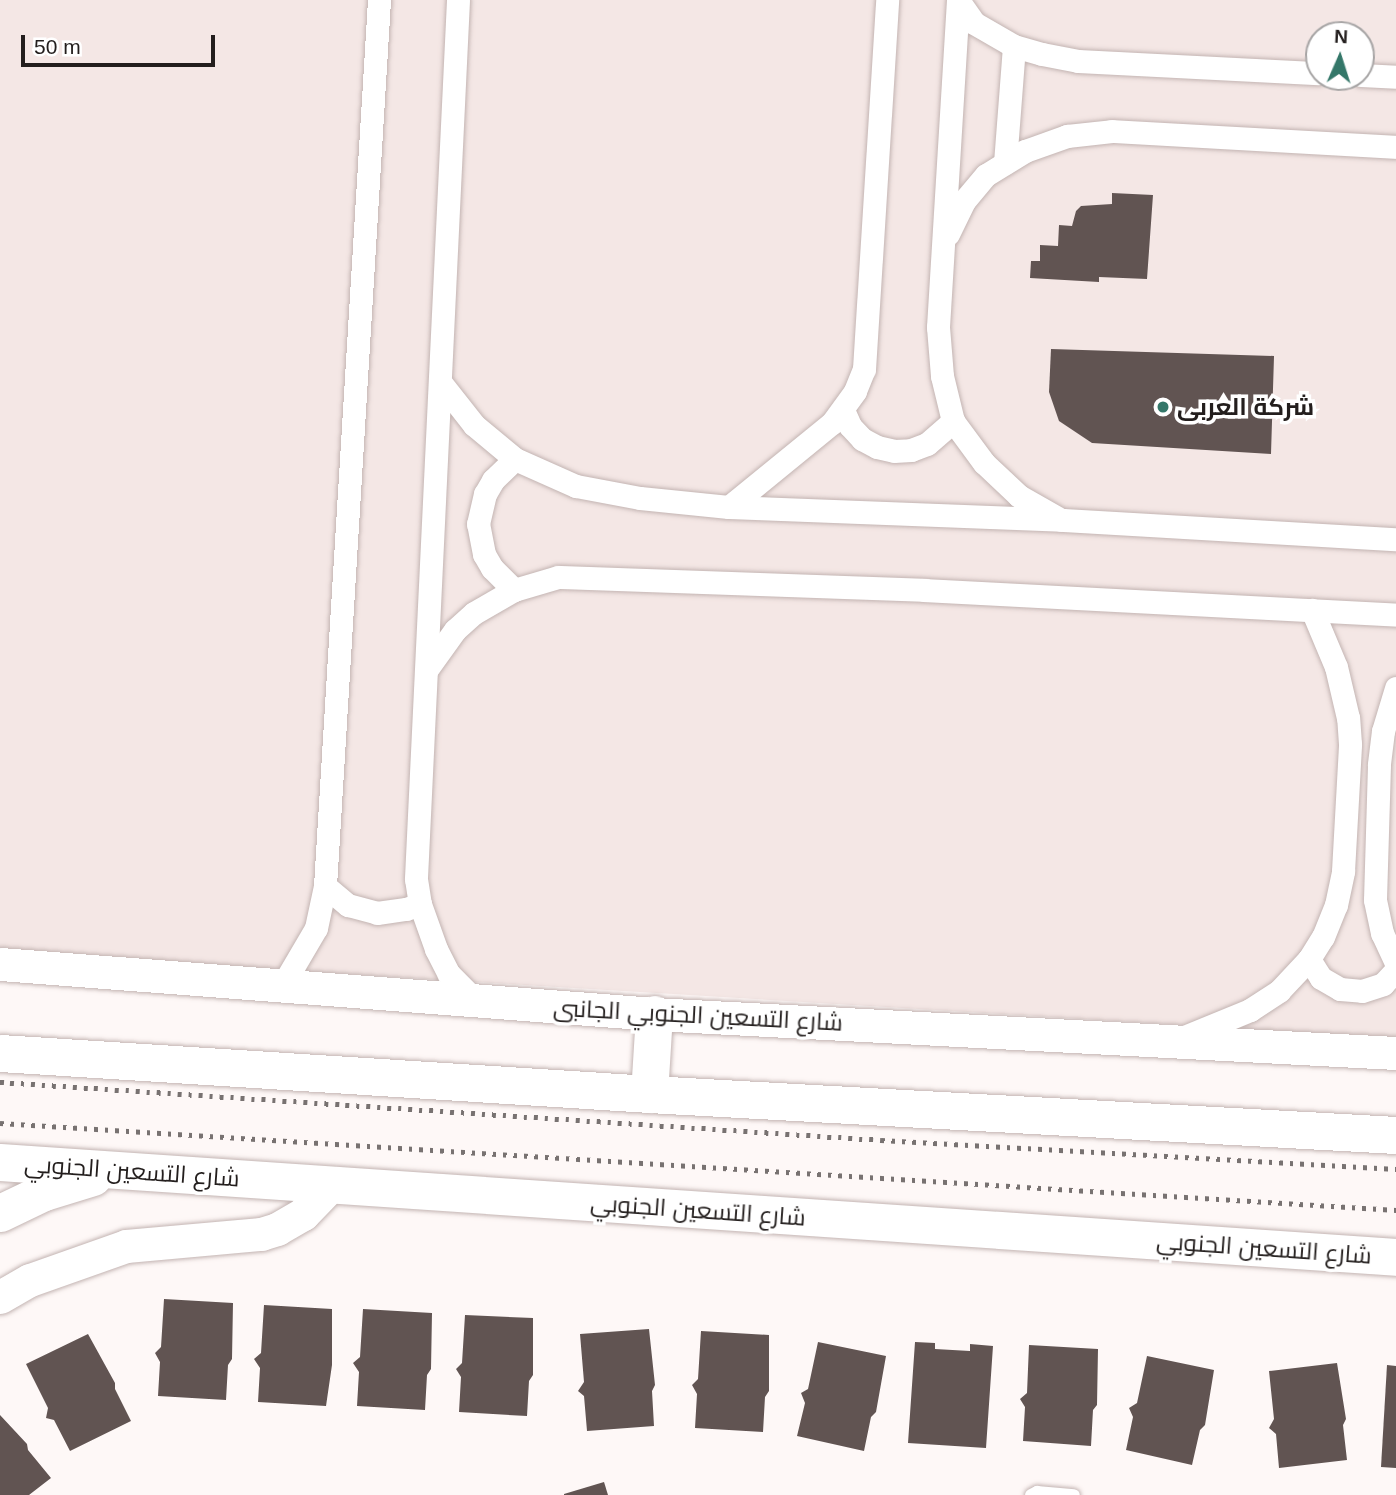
<!DOCTYPE html>
<html>
<head>
<meta charset="utf-8">
<style>
	body { margin:0 }
	#map { position:relative; width:1396px; height:1495px; overflow:hidden; background:#fef8f7; font-family:Helvetica,Cairo,sans-serif }
	div>[style] { position:absolute }
	.built>* { inset:0; background:#f4e7e5 }
	.building>* { inset:0; background:#615452 }
	.roads { filter:drop-shadow(0 0 2px #c3b4b2) drop-shadow(0 0 2px #c3b4b2) }
	.lane>* { height:12px; margin:-6px; padding:0 6px; transform-origin:6px; border-radius:6px; background:#fff }
	.street>* { height:23px; margin:-11.5px; padding:0 11.5px; transform-origin:11.5px; border-radius:11.5px; background:#fff }
	.secondary>* { height:33px; margin:-16.5px; padding:0 16.5px; transform-origin:16.5px; border-radius:16.5px; background:#fff }
	.primary>* { height:37px; margin:-18.5px; padding:0 18.5px; transform-origin:18.5px; border-radius:18.5px; background:#fff }
	.rail>* { height:5px; margin-top:-2.5px; transform-origin:0; background:repeating-linear-gradient(90deg,#787271 0 3.5px,transparent 0 10.5px) }
	.dots>* { width:19px; height:19px; translate:-50% -50%; box-sizing:border-box; border:4px solid #fff; border-radius:50% }
	span { translate:-50% -50%; white-space:nowrap; text-align:center; line-height:1.15; -webkit-text-stroke:7px #fff; paint-order:stroke }
	.poi-label { font-size:24px; color:#231e1d; font-weight:700 }
	.left { translate:0 -50%; text-align:left }
	.street-label { font-size:24px; color:#231e1d }
	.north { position:absolute; left:1305px; top:21px; width:70px; height:70px; box-sizing:border-box; background:#fff; border:2px solid #a7a5a5; border-radius:50%; rotate:3deg; font-size:19px; font-weight:700; line-height:28px; text-align:center; color:#231e1d }
	.north::after { content:''; display:block; margin:auto; width:24px; height:32px; background:#347769; clip-path:polygon(50% 0,100% 100%,50% 72%,0 100%) }
	.scale { position:absolute; left:21px; top:35px; width:194px; height:32px; box-sizing:border-box; border:4px solid #231e1d; border-top:0; padding-left:9px; font-size:21px; line-height:24px; white-space:nowrap; color:#231e1d; -webkit-text-stroke:5px #fff; paint-order:stroke }
</style>
</head>
<body>
<div id="map">
	<div class="built">
		<div style="clip-path:polygon(evenodd,0 0,1396px 0,1396px 1038px,0 953px,0 0,1319px 35px,1361px 35px,1361px 77px,1319px 77px,1319px 35px)"></div>
	</div>
	<div class="building">
		<div style="clip-path:polygon(1112px 193px,1153px 195px,1147px 279px,1099px 277px,1099px 282px,1030px 278px,1031px 261px,1040px 261px,1040px 245px,1058px 246px,1059px 225px,1072px 226px,1076px 211px,1081px 206px,1112px 204px)"></div>
		<div style="clip-path:polygon(1051px 349px,1274px 356px,1271px 454px,1092px 443px,1059px 421px,1049px 392px)"></div>
		<div style="clip-path:polygon(164px 1299px,233px 1303px,232px 1359px,228px 1365px,226px 1400px,158px 1396px,160px 1362px,155px 1353px,161px 1347px)"></div>
		<div style="clip-path:polygon(264px 1305px,332px 1309px,332px 1365px,326px 1406px,258px 1402px,260px 1368px,254px 1359px,261px 1353px)"></div>
		<div style="clip-path:polygon(363px 1309px,432px 1313px,431px 1369px,427px 1375px,425px 1410px,357px 1406px,359px 1372px,353px 1363px,360px 1357px)"></div>
		<div style="clip-path:polygon(465px 1315px,533px 1318px,533px 1375px,529px 1381px,527px 1416px,459px 1412px,461px 1377px,456px 1369px,462px 1363px)"></div>
		<div style="clip-path:polygon(649px 1329px,655px 1385px,652px 1391px,654px 1426px,587px 1431px,584px 1396px,578px 1391px,584px 1382px,580px 1334px)"></div>
		<div style="clip-path:polygon(701px 1331px,769px 1335px,769px 1391px,765px 1397px,763px 1432px,695px 1428px,697px 1394px,692px 1385px,698px 1379px)"></div>
		<div style="clip-path:polygon(88px 1334px,115px 1383px,115px 1389px,131px 1421px,70px 1451px,54px 1420px,46px 1418px,48px 1408px,26px 1364px)"></div>
		<div style="clip-path:polygon(818px 1342px,886px 1356px,876px 1412px,871px 1417px,864px 1451px,797px 1436px,805px 1403px,801px 1393px,808px 1389px)"></div>
		<div style="clip-path:polygon(915px 1342px,935px 1343px,935px 1349px,970px 1351px,970px 1344px,993px 1346px,986px 1448px,908px 1443px)"></div>
		<div style="clip-path:polygon(1029px 1345px,1098px 1349px,1097px 1405px,1093px 1410px,1091px 1446px,1023px 1441px,1025px 1407px,1020px 1399px,1027px 1393px)"></div>
		<div style="clip-path:polygon(1147px 1356px,1214px 1370px,1205px 1425px,1200px 1430px,1192px 1465px,1126px 1450px,1133px 1417px,1129px 1408px,1137px 1403px)"></div>
		<div style="clip-path:polygon(1337px 1363px,1346px 1419px,1343px 1425px,1347px 1460px,1279px 1468px,1276px 1434px,1269px 1428px,1274px 1419px,1269px 1371px)"></div>
		<div style="clip-path:polygon(1387px 1365px,1396px 1366px,1396px 1468px,1381px 1467px)"></div>
		<div style="clip-path:polygon(0 1415px,27px 1444px,28px 1450px,51px 1478px,29px 1495px,0 1495px)"></div>
		<div style="clip-path:polygon(604px 1482px,608px 1495px,564px 1495px,564px 1494px)"></div>
	</div>
	<div class="roads">
		<div class="lane">
			<div style="left:1031px;top:1495px;width:7px;rotate:-27deg"></div>
			<div style="left:1037px;top:1492px;width:37px;rotate:5deg"></div>
		</div>
		<div class="street">
			<div style="left:458px;top:0;width:880px;rotate:92.74deg"></div>
			<div style="left:416px;top:879px;width:25px;rotate:81deg"></div>
			<div style="left:420px;top:904px;width:48px;rotate:70.4deg"></div>
			<div style="left:436px;top:949px;width:28px;rotate:63deg"></div>
			<div style="left:449px;top:974px;width:37px;rotate:45deg"></div>
			<div style="left:958px;top:0;width:328px;rotate:93.5deg"></div>
			<div style="left:938px;top:327px;width:49px;rotate:85.3deg"></div>
			<div style="left:942px;top:376px;width:46px;rotate:76.3deg"></div>
			<div style="left:953px;top:421px;width:52px;rotate:53.6deg"></div>
			<div style="left:984px;top:463px;width:48px;rotate:43.3deg"></div>
			<div style="left:1019px;top:496px;width:43px;rotate:29.6deg"></div>
			<div style="left:958px;top:0;width:28px;rotate:55deg"></div>
			<div style="left:974px;top:23px;width:46px;rotate:29.9deg"></div>
			<div style="left:1014px;top:46px;width:29px;rotate:16deg"></div>
			<div style="left:1042px;top:54px;width:37px;rotate:11deg"></div>
			<div style="left:1078px;top:61px;width:241px;rotate:2.9deg"></div>
			<div style="left:1361px;top:75px;width:35px;rotate:3deg"></div>
			<div style="left:1005px;top:163px;width:117px;rotate:-85.6deg"></div>
			<div style="left:948px;top:234px;width:37px;rotate:-64deg"></div>
			<div style="left:964px;top:201px;width:34px;rotate:-50deg"></div>
			<div style="left:986px;top:175px;width:46px;rotate:-31.6deg"></div>
			<div style="left:1025px;top:151px;width:45px;rotate:-19.7deg"></div>
			<div style="left:1067px;top:136px;width:45px;rotate:-6.3deg"></div>
			<div style="left:1112px;top:131px;width:284px;rotate:3.2deg"></div>
			<div style="left:441px;top:383px;width:53px;rotate:51.8deg"></div>
			<div style="left:474px;top:425px;width:53px;rotate:39.7deg"></div>
			<div style="left:515px;top:459px;width:67px;rotate:23.9deg"></div>
			<div style="left:576px;top:486px;width:65px;rotate:10.6deg"></div>
			<div style="left:640px;top:498px;width:89px;rotate:5.8deg"></div>
			<div style="left:729px;top:507px;width:333px;rotate:2.2deg"></div>
			<div style="left:1062px;top:520px;width:335px;rotate:3.3deg"></div>
			<div style="left:843px;top:410px;width:17px;rotate:66deg"></div>
			<div style="left:850px;top:426px;width:18px;rotate:47deg"></div>
			<div style="left:862px;top:439px;width:17px;rotate:28deg"></div>
			<div style="left:877px;top:447px;width:17px;rotate:13deg"></div>
			<div style="left:894px;top:451px;width:17px;rotate:-3deg"></div>
			<div style="left:911px;top:450px;width:17px;rotate:-21deg"></div>
			<div style="left:927px;top:444px;width:35px;rotate:-41deg"></div>
			<div style="left:729px;top:507px;width:133px;rotate:-39.2deg"></div>
			<div style="left:832px;top:423px;width:39px;rotate:-54deg"></div>
			<div style="left:855px;top:391px;width:24px;rotate:-68deg"></div>
			<div style="left:864px;top:369px;width:370px;rotate:-86.4deg"></div>
			<div style="left:514px;top:590px;width:31px;rotate:-135deg"></div>
			<div style="left:492px;top:568px;width:16px;rotate:-120deg"></div>
			<div style="left:484px;top:554px;width:31px;rotate:-101deg"></div>
			<div style="left:478px;top:524px;width:31px;rotate:-77deg"></div>
			<div style="left:485px;top:494px;width:16px;rotate:-60deg"></div>
			<div style="left:493px;top:480px;width:30px;rotate:-44deg"></div>
			<div style="left:427px;top:669px;width:48px;rotate:-54.3deg"></div>
			<div style="left:455px;top:630px;width:25px;rotate:-42deg"></div>
			<div style="left:474px;top:613px;width:46px;rotate:-29.9deg"></div>
			<div style="left:514px;top:590px;width:46px;rotate:-16.5deg"></div>
			<div style="left:558px;top:577px;width:367px;rotate:2deg"></div>
			<div style="left:925px;top:590px;width:472px;rotate:3deg"></div>
			<div style="left:1396px;top:688px;width:45px;rotate:106.8deg"></div>
			<div style="left:1383px;top:731px;width:34px;rotate:97deg"></div>
			<div style="left:1379px;top:765px;width:135px;rotate:91.7deg"></div>
			<div style="left:1375px;top:900px;width:34px;rotate:78deg"></div>
			<div style="left:1382px;top:933px;width:33px;rotate:65deg"></div>
			<div style="left:325px;top:886px;width:30px;rotate:40deg"></div>
			<div style="left:348px;top:905px;width:30px;rotate:15deg"></div>
			<div style="left:377px;top:913px;width:29px;rotate:-8deg"></div>
			<div style="left:406px;top:909px;width:15px;rotate:-20deg"></div>
			<div style="left:1309px;top:959px;width:22px;rotate:58deg"></div>
			<div style="left:1321px;top:978px;width:22px;rotate:30deg"></div>
			<div style="left:1340px;top:989px;width:22px;rotate:5deg"></div>
			<div style="left:1362px;top:991px;width:22px;rotate:-18deg"></div>
			<div style="left:1383px;top:984px;width:19px;rotate:-47deg"></div>
			<div style="left:282px;top:986px;width:67px;rotate:-59.6deg"></div>
			<div style="left:316px;top:928px;width:43px;rotate:-77.9deg"></div>
			<div style="left:325px;top:886px;width:888px;rotate:-86.51deg"></div>
			<div style="left:1182px;top:1038px;width:74px;rotate:-22.4deg"></div>
			<div style="left:1250px;top:1010px;width:35px;rotate:-33deg"></div>
			<div style="left:1279px;top:991px;width:44px;rotate:-46.8deg"></div>
			<div style="left:1309px;top:959px;width:26px;rotate:-58deg"></div>
			<div style="left:1323px;top:937px;width:35px;rotate:-68deg"></div>
			<div style="left:1336px;top:905px;width:35px;rotate:-78deg"></div>
			<div style="left:1343px;top:871px;width:127px;rotate:-86.8deg"></div>
			<div style="left:1350px;top:744px;width:26px;rotate:-94deg"></div>
			<div style="left:1348px;top:718px;width:52px;rotate:-103.2deg"></div>
			<div style="left:1336px;top:667px;width:62px;rotate:-112.8deg"></div>
		</div>
		<div class="secondary">
			<div style="left:0;top:964px;width:656px;rotate:4.37deg"></div>
			<div style="left:654px;top:1014px;width:743px;rotate:3.01deg"></div>
			<div style="left:0;top:1297px;width:34px;rotate:-30deg"></div>
			<div style="left:30px;top:1280px;width:102px;rotate:-19.5deg"></div>
			<div style="left:126px;top:1246px;width:136px;rotate:-5.1deg"></div>
			<div style="left:261px;top:1234px;width:17px;rotate:-17deg"></div>
			<div style="left:277px;top:1229px;width:30px;rotate:-30deg"></div>
			<div style="left:303px;top:1214px;width:39px;rotate:-46deg"></div>
		</div>
		<div class="primary">
			<div style="left:0;top:1053px;width:650px;rotate:3.61deg"></div>
			<div style="left:649px;top:1094px;width:748px;rotate:3.14deg"></div>
			<div style="left:649px;top:1094px;width:80px;rotate:-86.4deg"></div>
			<div style="left:0;top:1162px;width:1399px;rotate:3.89deg"></div>
			<div style="left:0;top:1213px;width:49px;rotate:-25.5deg"></div>
			<div style="left:44px;top:1192px;width:51px;rotate:-17deg"></div>
		</div>
	</div>
	<div class="rail">
		<div style="left:0;top:1082px;width:883px;rotate:3.77deg"></div>
		<div style="left:881px;top:1140px;width:516px;rotate:3.22deg"></div>
		<div style="left:0;top:1123px;width:1399px;rotate:3.57deg"></div>
	</div>
	<div class="dots">
		<div style="left:1163px;top:407px;background:#347769"></div>
	</div>
	<div class="poi-label">
		<span class="left" style="left:1177px;top:407px">شركة العربى</span>
	</div>
	<div class="street-label">
		<span style="left:698px;top:1015px;rotate:3deg">شارع التسعين الجنوبي الجانبى</span>
		<span style="left:132px;top:1171px;rotate:4deg">شارع التسعين الجنوبي</span>
		<span style="left:698px;top:1210px;rotate:4deg">شارع التسعين الجنوبي</span>
		<span style="left:1264px;top:1248px;rotate:4deg">شارع التسعين الجنوبي</span>
	</div>
	<div class="north">N</div>
	<div class="scale">50 m</div>
</div>
</body>
</html>
